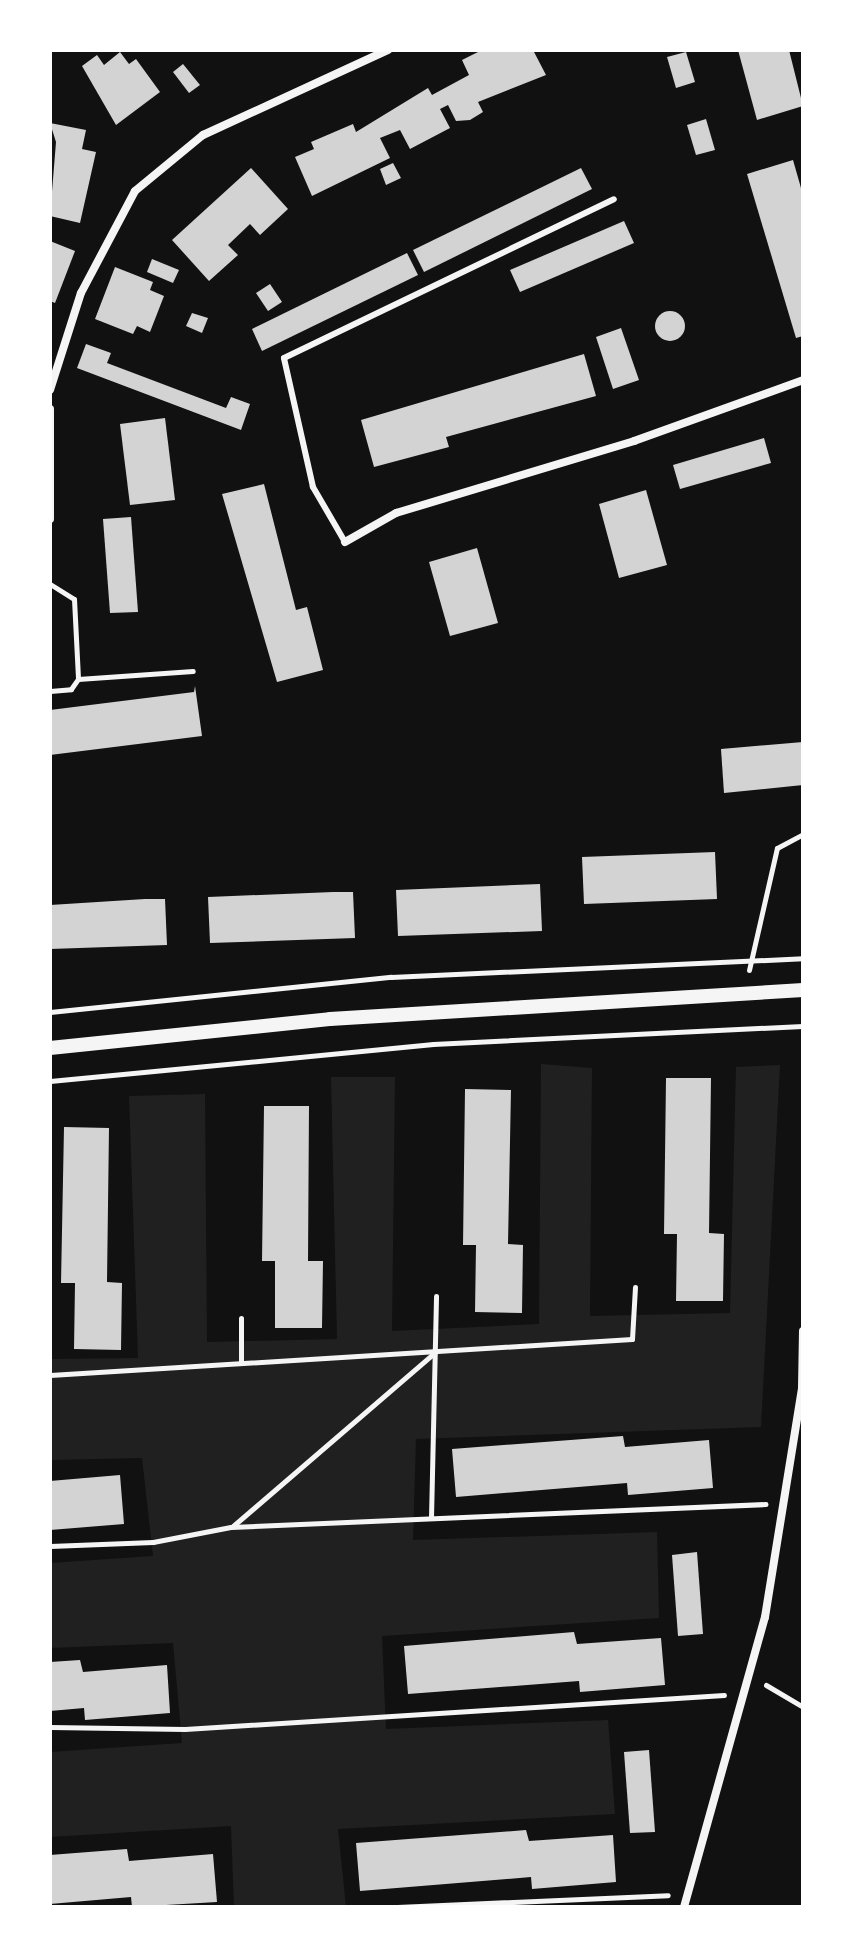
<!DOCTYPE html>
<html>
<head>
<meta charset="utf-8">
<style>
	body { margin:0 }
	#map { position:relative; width:853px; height:1957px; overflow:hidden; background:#111; font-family:"Asap Condensed",sans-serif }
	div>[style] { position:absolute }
	.green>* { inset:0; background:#202020 }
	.building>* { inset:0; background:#d3d3d3 }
	.round { border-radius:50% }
	.path>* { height:5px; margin:-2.5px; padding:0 2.5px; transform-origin:2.5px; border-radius:2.5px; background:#f5f5f5 }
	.service>* { height:6px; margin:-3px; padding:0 3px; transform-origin:3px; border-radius:3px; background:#f5f5f5 }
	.minor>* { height:8px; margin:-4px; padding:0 4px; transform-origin:4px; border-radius:4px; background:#f5f5f5 }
	.tertiary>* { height:14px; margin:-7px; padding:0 7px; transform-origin:7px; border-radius:7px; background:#f5f5f5 }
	span { translate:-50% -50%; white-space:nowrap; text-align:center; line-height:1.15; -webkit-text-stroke:6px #fff; paint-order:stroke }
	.frame { position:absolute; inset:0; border:52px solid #fff; pointer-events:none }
</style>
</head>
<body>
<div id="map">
	<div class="green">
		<div style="clip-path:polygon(541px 1064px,592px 1068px,590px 1316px,730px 1313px,736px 1067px,780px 1065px,761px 1427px,416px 1439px,413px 1540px,657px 1532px,659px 1618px,382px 1636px,386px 1729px,608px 1720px,615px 1814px,338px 1829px,346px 1907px,234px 1907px,231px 1826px,50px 1837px,50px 1752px,182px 1743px,173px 1643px,50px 1648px,50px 1563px,153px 1556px,142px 1458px,50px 1460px,50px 1359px,138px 1358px,129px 1096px,205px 1094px,207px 1342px,337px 1339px,331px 1077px,395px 1077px,392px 1331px,539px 1324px)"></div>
	</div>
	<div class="building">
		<div style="clip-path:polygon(482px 50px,533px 50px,546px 75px,478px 102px,483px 112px,470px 120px,456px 121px,448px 105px,440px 109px,450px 128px,410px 149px,400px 130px,380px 138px,390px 158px,312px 196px,295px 157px,314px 149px,311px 142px,353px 124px,356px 132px,428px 88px,432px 95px,469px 75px,462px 60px)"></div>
		<div style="clip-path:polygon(738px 50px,789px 50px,803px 106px,757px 120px)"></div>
		<div style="clip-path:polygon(120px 52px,129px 64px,136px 59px,160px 92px,116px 125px,82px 66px,97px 55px,104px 65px)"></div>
		<div style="clip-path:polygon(686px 52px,695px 82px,676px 88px,667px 57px)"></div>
		<div style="clip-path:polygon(183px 64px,200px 85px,189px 93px,173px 72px)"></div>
		<div style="clip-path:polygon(706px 119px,715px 150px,696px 155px,687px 125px)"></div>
		<div style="clip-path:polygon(50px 123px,86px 130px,82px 149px,96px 152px,80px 223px,50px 216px,56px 142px)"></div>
		<div style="clip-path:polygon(793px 160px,803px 195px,803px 336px,796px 338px,747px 174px)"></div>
		<div style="clip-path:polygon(393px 163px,401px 178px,386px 185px,380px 169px)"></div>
		<div style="clip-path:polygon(251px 168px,288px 209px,260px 235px,250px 224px,228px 245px,238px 255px,209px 281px,172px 240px)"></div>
		<div style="clip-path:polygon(581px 168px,592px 189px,424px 272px,413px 250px)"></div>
		<div style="clip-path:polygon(624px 221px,634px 243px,520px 292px,510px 270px)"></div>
		<div style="clip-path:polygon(50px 241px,75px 251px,55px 303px,50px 301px)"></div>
		<div style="clip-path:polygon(407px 253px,418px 275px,262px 351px,252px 329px)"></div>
		<div style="clip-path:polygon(152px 259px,179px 270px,173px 283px,147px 272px)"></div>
		<div style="clip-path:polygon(115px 267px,153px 282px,150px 290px,164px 296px,150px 332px,137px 326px,133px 334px,95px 319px)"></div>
		<div style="clip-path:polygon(270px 284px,282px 302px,268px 311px,256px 293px)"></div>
		<div class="round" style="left:655px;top:311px;width:30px;height:30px"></div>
		<div style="clip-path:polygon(192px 313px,208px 318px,202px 333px,186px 326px)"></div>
		<div style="clip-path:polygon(621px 328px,639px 380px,613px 389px,596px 337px)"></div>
		<div style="clip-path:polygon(86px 344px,111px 353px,107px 363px,226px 408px,231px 397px,250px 404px,241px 430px,77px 368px)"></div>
		<div style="clip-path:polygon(584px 354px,596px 396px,446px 437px,449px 447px,374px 467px,361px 420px)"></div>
		<div style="clip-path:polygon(165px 418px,175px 500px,130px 505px,120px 424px)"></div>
		<div style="clip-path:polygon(764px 438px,771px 463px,680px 489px,673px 465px)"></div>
		<div style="clip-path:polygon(264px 484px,296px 610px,307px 607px,323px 670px,277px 682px,222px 494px)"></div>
		<div style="clip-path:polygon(646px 490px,667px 565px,619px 578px,599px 504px)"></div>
		<div style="clip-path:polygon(131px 517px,138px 612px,110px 613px,103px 519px)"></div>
		<div style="clip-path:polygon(477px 548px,498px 623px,450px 636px,429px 562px)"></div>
		<div style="clip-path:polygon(195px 686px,202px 736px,50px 755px,50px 710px,194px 692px)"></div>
		<div style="clip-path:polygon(803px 742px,803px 785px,724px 793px,721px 749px)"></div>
		<div style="clip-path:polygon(715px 852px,717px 899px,584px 904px,582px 857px)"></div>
		<div style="clip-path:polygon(540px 884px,542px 931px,398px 936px,396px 890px)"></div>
		<div style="clip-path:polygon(333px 892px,353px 892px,355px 938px,210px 943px,208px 897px)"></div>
		<div style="clip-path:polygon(145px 899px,165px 899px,167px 945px,50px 949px,50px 905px)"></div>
		<div style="clip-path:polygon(666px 1078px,711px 1078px,709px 1233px,724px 1234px,723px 1301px,676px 1301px,677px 1234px,664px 1234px)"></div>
		<div style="clip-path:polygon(465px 1089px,511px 1090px,508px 1244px,523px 1245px,522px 1313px,475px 1312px,476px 1245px,463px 1245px)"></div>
		<div style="clip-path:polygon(264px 1106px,309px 1106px,308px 1261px,323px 1261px,322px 1328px,275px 1328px,275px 1261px,262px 1261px)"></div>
		<div style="clip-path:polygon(64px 1127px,109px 1128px,107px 1282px,122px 1283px,121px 1350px,74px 1349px,75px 1283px,61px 1283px)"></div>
		<div style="clip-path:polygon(623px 1436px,625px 1447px,709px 1440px,713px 1488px,628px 1495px,627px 1483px,456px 1497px,452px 1449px)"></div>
		<div style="clip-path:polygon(120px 1475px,124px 1524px,50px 1530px,50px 1481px)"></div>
		<div style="clip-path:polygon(697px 1552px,703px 1634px,678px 1636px,672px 1555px)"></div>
		<div style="clip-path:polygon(574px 1632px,577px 1644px,661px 1638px,665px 1685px,580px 1692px,579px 1681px,408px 1694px,404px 1646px)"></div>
		<div style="clip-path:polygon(80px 1660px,83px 1672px,167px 1665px,170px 1713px,85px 1720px,84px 1708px,50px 1711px,50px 1662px)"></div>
		<div style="clip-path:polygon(649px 1750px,655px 1832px,630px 1833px,624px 1752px)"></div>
		<div style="clip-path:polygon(526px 1830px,529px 1841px,613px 1835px,616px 1882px,532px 1889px,531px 1877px,360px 1891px,356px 1843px)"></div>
		<div style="clip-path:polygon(127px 1849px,129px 1861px,213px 1854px,217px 1902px,132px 1907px,131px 1897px,50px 1904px,50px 1855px)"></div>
	</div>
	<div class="path">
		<div style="left:50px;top:584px;width:28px;rotate:32deg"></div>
		<div style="left:74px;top:599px;width:80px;rotate:87.1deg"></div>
		<div style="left:78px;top:679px;width:115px;rotate:-4deg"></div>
		<div style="left:50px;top:691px;width:21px;rotate:-5deg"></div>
		<div style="left:71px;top:689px;width:12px;rotate:-55deg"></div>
		<div style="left:749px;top:970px;width:125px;rotate:-77.1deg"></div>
		<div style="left:777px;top:848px;width:30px;rotate:-28deg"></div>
		<div style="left:50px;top:1012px;width:343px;rotate:-5.9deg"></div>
		<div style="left:391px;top:977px;width:412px;rotate:-2.6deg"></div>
		<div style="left:50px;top:1081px;width:385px;rotate:-5.5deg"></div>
		<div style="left:433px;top:1044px;width:370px;rotate:-2.8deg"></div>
		<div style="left:241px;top:1363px;width:45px;rotate:-90deg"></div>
		<div style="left:50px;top:1375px;width:583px;rotate:-3.54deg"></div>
		<div style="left:632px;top:1339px;width:52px;rotate:-86.7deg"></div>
		<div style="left:431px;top:1518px;width:222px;rotate:-88.7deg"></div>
		<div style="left:233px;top:1526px;width:267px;rotate:-40.7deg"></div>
		<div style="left:50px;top:1546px;width:103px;rotate:-2.2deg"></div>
		<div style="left:153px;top:1542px;width:79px;rotate:-10.9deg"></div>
		<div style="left:231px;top:1527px;width:535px;rotate:-2.46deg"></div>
		<div style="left:766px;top:1685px;width:43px;rotate:30.7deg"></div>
		<div style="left:50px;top:1727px;width:135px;rotate:0.8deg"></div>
		<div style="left:185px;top:1729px;width:540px;rotate:-3.61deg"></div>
		<div style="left:397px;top:1907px;width:271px;rotate:-2.5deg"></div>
	</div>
	<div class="service">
		<div style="left:345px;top:542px;width:64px;rotate:-120.2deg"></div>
		<div style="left:313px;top:487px;width:132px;rotate:-102.7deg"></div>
		<div style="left:284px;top:358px;width:366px;rotate:-25.7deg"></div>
	</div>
	<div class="minor">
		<div style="left:50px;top:390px;width:102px;rotate:-72.3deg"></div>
		<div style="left:81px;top:293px;width:115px;rotate:-62.1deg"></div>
		<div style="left:135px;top:191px;width:88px;rotate:-39.5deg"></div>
		<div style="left:203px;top:135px;width:204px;rotate:-24.7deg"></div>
		<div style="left:50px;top:409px;width:110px;rotate:90deg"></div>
		<div style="left:345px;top:542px;width:59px;rotate:-29.6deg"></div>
		<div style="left:396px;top:513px;width:249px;rotate:-16.8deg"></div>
		<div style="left:634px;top:441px;width:180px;rotate:-19.8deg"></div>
		<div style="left:684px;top:1907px;width:301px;rotate:-74.4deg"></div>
		<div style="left:765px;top:1617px;width:232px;rotate:-80.8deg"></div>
		<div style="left:802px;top:1388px;width:57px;rotate:-89deg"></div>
	</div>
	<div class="tertiary">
		<div style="left:50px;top:1048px;width:281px;rotate:-5.9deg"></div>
		<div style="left:330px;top:1019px;width:474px;rotate:-3.5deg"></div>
	</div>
	<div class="frame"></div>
</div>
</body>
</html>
